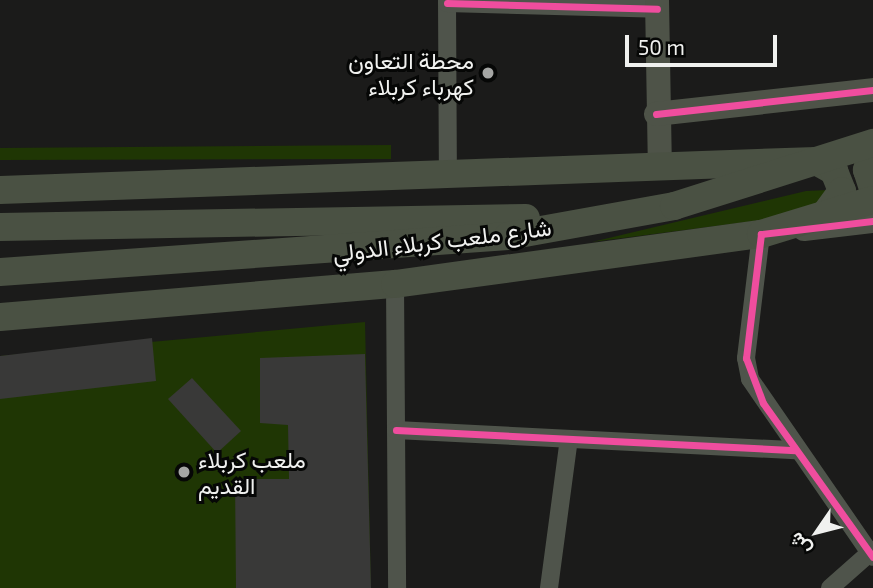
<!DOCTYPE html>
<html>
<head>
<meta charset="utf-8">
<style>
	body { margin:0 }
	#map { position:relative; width:873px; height:588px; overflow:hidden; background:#1b1b1a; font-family:"Exo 2",Vazirmatn,sans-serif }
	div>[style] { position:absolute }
	.green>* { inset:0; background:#1f3604 }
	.building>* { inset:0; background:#393938 }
	.street>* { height:18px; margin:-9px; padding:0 9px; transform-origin:9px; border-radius:9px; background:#4f544b }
	.secondary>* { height:24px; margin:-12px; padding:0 12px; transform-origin:12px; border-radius:12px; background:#4e5348 }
	.primary>* { height:28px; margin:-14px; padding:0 14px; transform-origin:14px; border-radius:14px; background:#4a5143 }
	.cycleway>* { height:7px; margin:-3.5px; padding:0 3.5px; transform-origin:3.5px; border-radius:3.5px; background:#ef4d9e }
	.dots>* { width:19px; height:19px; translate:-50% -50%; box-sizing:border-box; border:4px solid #060706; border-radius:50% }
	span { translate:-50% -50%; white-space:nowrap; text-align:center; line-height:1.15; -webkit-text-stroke:6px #060706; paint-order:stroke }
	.poi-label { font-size:23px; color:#f0f1ef }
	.right { translate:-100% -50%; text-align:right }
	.left { translate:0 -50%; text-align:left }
	.street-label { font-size:23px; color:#f0f1ef }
	.north { position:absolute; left:782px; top:497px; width:70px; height:70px; -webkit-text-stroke:5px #060706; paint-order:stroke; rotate:235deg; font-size:19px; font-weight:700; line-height:28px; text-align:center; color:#f0f1ef }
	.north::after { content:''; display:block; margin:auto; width:24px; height:32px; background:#f0f1ef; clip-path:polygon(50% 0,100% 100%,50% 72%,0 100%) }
	.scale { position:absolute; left:625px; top:35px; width:152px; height:32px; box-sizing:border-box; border:4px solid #f0f1ef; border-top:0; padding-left:9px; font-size:21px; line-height:24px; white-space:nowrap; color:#f0f1ef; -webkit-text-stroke:5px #060706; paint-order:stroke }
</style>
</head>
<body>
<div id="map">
	<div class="green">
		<div style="clip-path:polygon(391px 145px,391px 159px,0 160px,0 148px)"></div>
		<div style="clip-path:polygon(828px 190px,808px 214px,592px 242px,806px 191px)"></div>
		<div style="clip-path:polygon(365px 322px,371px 588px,0 588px,0 356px)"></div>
	</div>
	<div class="building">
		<div style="clip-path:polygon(152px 338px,156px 381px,0 399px,0 356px)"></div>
		<div style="clip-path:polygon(365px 354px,371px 588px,236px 588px,235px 479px,289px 479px,288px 425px,260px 423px,260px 358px)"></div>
		<div style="clip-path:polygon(192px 378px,241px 431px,217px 453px,168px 399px)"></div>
	</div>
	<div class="street">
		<div style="left:447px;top:0;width:175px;rotate:89.7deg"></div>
		<div style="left:447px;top:3px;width:210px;rotate:1.6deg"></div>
		<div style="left:761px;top:234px;width:125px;rotate:96.9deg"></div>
		<div style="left:746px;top:358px;width:21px;rotate:79deg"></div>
		<div style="left:750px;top:379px;width:216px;rotate:55.4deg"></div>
		<div style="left:395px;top:284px;width:304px;rotate:89.6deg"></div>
		<div style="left:396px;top:430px;width:400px;rotate:2.9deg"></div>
		<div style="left:549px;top:588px;width:150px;rotate:-82.4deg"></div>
		<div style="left:830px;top:588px;width:57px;rotate:-41.5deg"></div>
	</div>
	<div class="secondary">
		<div style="left:657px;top:0;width:166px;rotate:89deg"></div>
		<div style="left:656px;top:114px;width:218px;rotate:-6.3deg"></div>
		<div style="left:804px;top:229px;width:69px;rotate:-6.6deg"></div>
	</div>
	<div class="primary">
		<div style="left:873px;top:151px;width:20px;rotate:108deg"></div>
		<div style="left:867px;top:170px;width:19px;rotate:72deg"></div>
		<div style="left:0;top:190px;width:817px;rotate:-2.04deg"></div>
		<div style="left:816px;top:161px;width:21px;rotate:29deg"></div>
		<div style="left:834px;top:171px;width:22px;rotate:68deg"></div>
		<div style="left:842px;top:191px;width:31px;rotate:126deg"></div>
		<div style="left:0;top:227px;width:526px;rotate:-0.98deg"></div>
		<div style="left:0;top:272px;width:509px;rotate:-4.05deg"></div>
		<div style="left:508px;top:236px;width:169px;rotate:-10.2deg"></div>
		<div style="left:674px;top:206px;width:209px;rotate:-17.6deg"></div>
		<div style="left:0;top:317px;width:396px;rotate:-4.8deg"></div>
		<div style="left:395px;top:284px;width:369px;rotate:-7.8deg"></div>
		<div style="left:761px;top:234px;width:117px;rotate:-16.9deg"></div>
	</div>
	<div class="cycleway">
		<div style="left:447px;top:3px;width:210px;rotate:1.6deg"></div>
		<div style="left:656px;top:114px;width:218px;rotate:-6.3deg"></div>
		<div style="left:873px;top:221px;width:113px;rotate:173.4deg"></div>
		<div style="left:761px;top:234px;width:125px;rotate:96.9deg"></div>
		<div style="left:746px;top:358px;width:48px;rotate:69.3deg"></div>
		<div style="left:763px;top:403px;width:189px;rotate:54.5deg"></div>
		<div style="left:396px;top:430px;width:400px;rotate:2.9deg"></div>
	</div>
	<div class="dots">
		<div style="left:488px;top:73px;background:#a5a6a4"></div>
		<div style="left:184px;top:472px;background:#a5a6a4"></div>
	</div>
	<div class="poi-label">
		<span class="right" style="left:474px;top:73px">محطة التعاون<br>كهرباء كربلاء</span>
		<span class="left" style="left:198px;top:472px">ملعب كربلاء<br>القديم</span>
	</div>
	<div class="street-label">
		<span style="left:442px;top:240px;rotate:-7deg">شارع ملعب كربلاء الدولي</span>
	</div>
	<div class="north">ش</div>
	<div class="scale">50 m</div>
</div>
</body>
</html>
